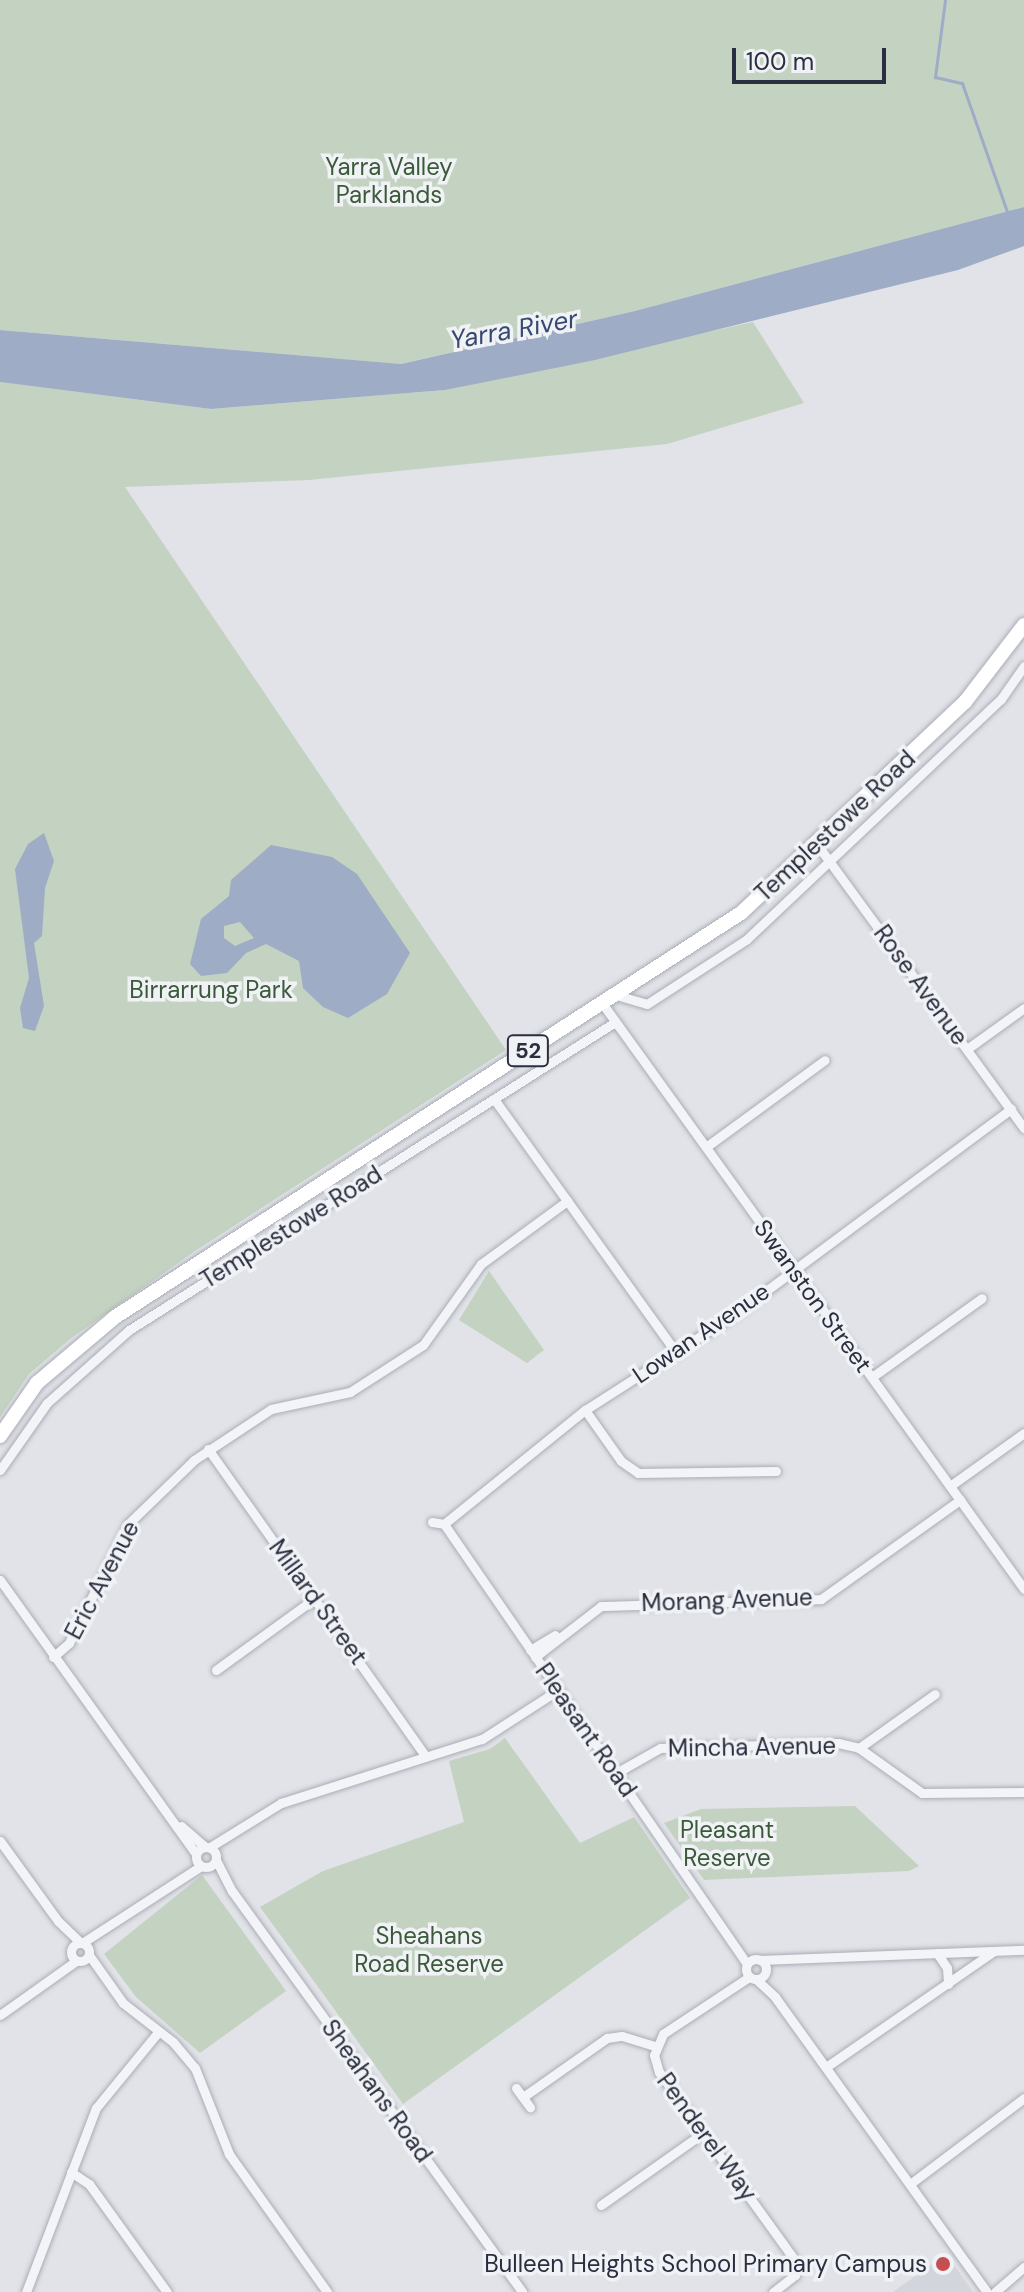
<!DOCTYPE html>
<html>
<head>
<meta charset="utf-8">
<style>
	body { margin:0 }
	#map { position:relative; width:1024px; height:2292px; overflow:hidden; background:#e1e3e8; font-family:"DM Sans",sans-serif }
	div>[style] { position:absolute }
	.built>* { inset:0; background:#d3d5dd }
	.green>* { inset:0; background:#c4d2c2 }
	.water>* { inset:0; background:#9eacc6 }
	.stream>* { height:3px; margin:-1.5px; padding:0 1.5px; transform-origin:1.5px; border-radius:1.5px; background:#9eacc6 }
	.roads { filter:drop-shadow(0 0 2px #aaadb5) drop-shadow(0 0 2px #aaadb5) }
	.minor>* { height:9px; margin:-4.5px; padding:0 4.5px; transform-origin:4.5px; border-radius:4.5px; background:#f3f4f7 }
	.minor>.ring { margin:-4.5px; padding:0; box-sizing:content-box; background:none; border:9px solid #f3f4f7; border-radius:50% }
	.primary>* { height:14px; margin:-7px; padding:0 7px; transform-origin:7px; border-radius:7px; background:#fff }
	.dots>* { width:22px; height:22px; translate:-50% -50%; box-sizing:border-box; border:4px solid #f0f2f6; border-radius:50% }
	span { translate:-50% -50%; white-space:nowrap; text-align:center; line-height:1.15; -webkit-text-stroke:7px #f0f2f6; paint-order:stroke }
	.shield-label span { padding:2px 6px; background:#f0f2f6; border:2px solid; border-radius:6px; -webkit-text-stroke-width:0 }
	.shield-label { font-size:22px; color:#2a2f3f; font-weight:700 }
	.park-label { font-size:24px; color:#3a5a39 }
	.street-label { font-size:24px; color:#2a2f3f }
	.poi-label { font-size:24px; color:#2a2f3f }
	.right { translate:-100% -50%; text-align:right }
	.water-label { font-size:26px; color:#374970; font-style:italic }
	.scale { position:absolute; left:732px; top:48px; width:154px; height:36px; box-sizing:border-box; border:4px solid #2a2f3f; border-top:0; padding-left:10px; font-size:24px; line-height:28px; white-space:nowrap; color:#2a2f3f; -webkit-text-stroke:6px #f0f2f6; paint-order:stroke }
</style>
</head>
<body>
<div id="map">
	<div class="built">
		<div style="clip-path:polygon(946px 2254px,973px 2292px,893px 2292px,918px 2274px)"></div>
	</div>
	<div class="green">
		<div style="clip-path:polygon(0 0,1024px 0,1024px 207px,635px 311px,400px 364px,0 330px)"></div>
		<div style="clip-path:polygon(753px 322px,804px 403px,667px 444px,309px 480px,125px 487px,506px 1050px,195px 1251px,70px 1339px,29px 1374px,0 1417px,0 382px,211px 409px,445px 390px)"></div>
		<div style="clip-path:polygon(489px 1271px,544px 1350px,527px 1363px,459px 1320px)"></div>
		<div style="clip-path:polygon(505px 1738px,580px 1843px,634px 1817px,690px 1898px,403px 2104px,260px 1907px,323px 1871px,464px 1822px,449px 1761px,490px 1749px)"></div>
		<div style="clip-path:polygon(855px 1806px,919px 1866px,909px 1871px,704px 1880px,664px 1823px,701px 1809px)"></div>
		<div style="clip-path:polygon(202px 1875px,286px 1991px,200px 2053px,136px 1997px,104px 1954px)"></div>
	</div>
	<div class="water">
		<div style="clip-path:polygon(1024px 207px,1024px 246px,958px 270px,595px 360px,445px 390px,211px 409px,0 382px,0 330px,401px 364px,635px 311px)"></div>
		<div style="clip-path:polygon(44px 833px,54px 861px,45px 888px,42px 936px,34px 943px,44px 1006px,35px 1031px,23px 1028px,20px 1008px,29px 978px,15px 869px,28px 844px)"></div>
		<div style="clip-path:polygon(evenodd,271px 845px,332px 857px,357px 874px,410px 953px,387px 994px,348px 1018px,323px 1007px,303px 988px,299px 961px,266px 944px,246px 953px,227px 973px,201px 976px,190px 964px,201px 919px,229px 896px,231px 880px,271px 845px,240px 922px,254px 938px,235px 946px,224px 938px,224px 926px,240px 922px)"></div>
	</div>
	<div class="stream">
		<div style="left:945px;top:0;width:78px;rotate:97.4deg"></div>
		<div style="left:935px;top:77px;width:28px;rotate:13deg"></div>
		<div style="left:962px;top:83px;width:139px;rotate:70.7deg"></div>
	</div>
	<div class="roads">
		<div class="minor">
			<div style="left:816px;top:843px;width:353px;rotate:53.9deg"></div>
			<div style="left:616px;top:995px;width:32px;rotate:16deg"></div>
			<div style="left:647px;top:1004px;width:119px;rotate:-33deg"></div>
			<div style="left:747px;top:939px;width:349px;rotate:-43.4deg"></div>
			<div style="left:1001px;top:699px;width:40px;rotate:-55.1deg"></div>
			<div style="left:602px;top:1003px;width:722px;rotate:54.24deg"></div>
			<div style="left:967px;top:1049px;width:70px;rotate:-35.7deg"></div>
			<div style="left:494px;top:1099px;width:312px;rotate:54.3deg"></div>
			<div style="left:706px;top:1147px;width:147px;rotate:-36.2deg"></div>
			<div style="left:872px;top:1377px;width:135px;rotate:-35.7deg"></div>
			<div style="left:585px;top:1410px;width:62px;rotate:54.8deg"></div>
			<div style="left:621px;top:1461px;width:21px;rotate:35deg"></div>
			<div style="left:638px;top:1473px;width:138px;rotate:-0.8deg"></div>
			<div style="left:208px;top:1449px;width:377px;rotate:54.7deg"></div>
			<div style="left:0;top:1470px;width:82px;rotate:-55deg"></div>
			<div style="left:47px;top:1403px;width:110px;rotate:-41.7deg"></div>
			<div style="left:129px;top:1330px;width:575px;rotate:-32.36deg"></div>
			<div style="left:950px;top:1486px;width:91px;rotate:-35.6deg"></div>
			<div style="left:432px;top:1522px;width:12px;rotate:9deg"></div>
			<div style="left:444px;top:1524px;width:181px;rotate:-39deg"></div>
			<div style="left:585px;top:1410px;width:183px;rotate:-32.7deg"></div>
			<div style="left:739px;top:1311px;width:339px;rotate:-36.6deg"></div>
			<div style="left:444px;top:1524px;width:534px;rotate:55.45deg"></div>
			<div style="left:0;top:1580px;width:337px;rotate:54.4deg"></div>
			<div style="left:530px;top:1650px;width:29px;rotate:-31deg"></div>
			<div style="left:53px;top:1657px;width:21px;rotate:-41deg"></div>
			<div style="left:69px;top:1643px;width:133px;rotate:-63.6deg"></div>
			<div style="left:128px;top:1524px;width:92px;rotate:-44.1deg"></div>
			<div style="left:194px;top:1460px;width:92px;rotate:-33.5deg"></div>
			<div style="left:271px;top:1409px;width:81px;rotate:-12.1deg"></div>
			<div style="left:350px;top:1392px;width:87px;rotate:-32.8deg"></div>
			<div style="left:423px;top:1345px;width:100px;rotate:-54.4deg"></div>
			<div style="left:481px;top:1264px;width:107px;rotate:-36.2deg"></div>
			<div style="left:535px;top:1657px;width:83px;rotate:-37.7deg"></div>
			<div style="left:601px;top:1606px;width:220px;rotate:-1.8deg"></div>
			<div style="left:821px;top:1599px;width:171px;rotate:-35.5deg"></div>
			<div style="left:216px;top:1670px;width:122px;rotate:-36deg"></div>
			<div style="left:859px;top:1748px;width:93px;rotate:-35.4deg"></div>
			<div style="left:616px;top:1773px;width:51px;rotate:-29.6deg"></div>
			<div style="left:660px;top:1748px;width:178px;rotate:-1.6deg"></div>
			<div style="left:838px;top:1743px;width:22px;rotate:13deg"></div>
			<div style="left:859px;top:1748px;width:77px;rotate:35.5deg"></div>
			<div style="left:922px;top:1793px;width:102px;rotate:-0.6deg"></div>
			<div style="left:181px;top:1826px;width:32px;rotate:41deg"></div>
			<div style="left:0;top:1841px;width:99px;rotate:54.1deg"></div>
			<div style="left:58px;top:1921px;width:30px;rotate:44deg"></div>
			<div class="ring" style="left:196px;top:1847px;width:11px;height:11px"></div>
			<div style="left:210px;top:1847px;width:84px;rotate:-31.8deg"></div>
			<div style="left:281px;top:1803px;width:211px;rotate:-17.7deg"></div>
			<div style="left:482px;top:1739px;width:90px;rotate:-32.8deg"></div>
			<div style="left:216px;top:1860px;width:35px;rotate:63deg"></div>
			<div style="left:232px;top:1891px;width:495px;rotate:54.1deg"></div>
			<div class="ring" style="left:71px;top:1943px;width:9px;height:9px"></div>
			<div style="left:82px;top:1943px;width:142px;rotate:-32.9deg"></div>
			<div style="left:937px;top:1953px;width:18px;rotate:56deg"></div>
			<div style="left:947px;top:1968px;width:16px;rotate:86deg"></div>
			<div style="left:89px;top:1955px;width:59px;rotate:54.7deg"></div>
			<div style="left:123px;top:2003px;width:63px;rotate:38deg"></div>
			<div style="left:173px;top:2042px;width:34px;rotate:50deg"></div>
			<div style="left:195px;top:2068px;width:92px;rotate:68.4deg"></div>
			<div style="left:229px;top:2154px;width:169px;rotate:54.6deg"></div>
			<div class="ring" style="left:746px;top:1959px;width:11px;height:11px"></div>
			<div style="left:760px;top:1960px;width:264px;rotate:-2.2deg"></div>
			<div style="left:749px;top:1977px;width:103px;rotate:146.5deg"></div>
			<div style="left:663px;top:2034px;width:23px;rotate:113deg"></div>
			<div style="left:654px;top:2055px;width:18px;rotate:74deg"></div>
			<div style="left:659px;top:2072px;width:229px;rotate:54.2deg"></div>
			<div style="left:793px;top:2258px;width:17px;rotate:83deg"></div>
			<div style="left:795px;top:2275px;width:28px;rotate:142deg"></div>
			<div style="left:757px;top:1980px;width:25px;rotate:43deg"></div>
			<div style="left:775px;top:1997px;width:363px;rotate:54.3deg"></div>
			<div style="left:0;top:2015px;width:93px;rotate:-35.4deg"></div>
			<div style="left:826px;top:2067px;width:204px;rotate:-34.6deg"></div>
			<div style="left:516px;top:2088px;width:24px;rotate:54deg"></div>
			<div style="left:523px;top:2097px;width:103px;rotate:-35.1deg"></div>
			<div style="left:607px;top:2038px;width:15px;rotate:-8deg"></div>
			<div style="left:622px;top:2036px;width:34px;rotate:17deg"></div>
			<div style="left:71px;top:2172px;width:22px;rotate:34deg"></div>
			<div style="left:89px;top:2184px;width:133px;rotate:54.2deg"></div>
			<div style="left:910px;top:2184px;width:143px;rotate:-37deg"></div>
			<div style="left:601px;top:2205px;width:125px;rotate:-35.2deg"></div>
			<div style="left:26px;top:2292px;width:197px;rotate:-69.2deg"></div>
			<div style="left:96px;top:2108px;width:99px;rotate:-50.7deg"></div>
			<div style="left:995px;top:2292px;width:38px;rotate:-41deg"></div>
		</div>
		<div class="primary">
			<div style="left:0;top:1436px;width:65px;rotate:-55.1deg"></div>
			<div style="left:37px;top:1383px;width:102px;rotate:-40.2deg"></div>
			<div style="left:115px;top:1317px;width:745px;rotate:-32.84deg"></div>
			<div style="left:741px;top:913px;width:308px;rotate:-43.3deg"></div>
			<div style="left:965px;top:702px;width:97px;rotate:-52.5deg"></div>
		</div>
	</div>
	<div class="dots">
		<div style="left:943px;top:2264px;background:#c54f50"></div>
	</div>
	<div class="shield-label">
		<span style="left:528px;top:1051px">52</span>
	</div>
	<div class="park-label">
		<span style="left:389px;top:181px">Yarra Valley<br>Parklands</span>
		<span style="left:211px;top:990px">Birrarrung Park</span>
		<span style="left:727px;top:1844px">Pleasant<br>Reserve</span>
		<span style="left:429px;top:1950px">Sheahans<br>Road Reserve</span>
	</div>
	<div class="street-label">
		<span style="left:835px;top:826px;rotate:-43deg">Templestowe Road</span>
		<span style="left:921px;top:985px;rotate:54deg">Rose Avenue</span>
		<span style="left:291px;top:1227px;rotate:-32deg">Templestowe Road</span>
		<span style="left:813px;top:1296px;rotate:54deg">Swanston Street</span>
		<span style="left:701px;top:1333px;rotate:-34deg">Lowan Avenue</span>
		<span style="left:102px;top:1580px;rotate:-62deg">Eric Avenue</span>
		<span style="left:727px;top:1600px;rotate:-2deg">Morang Avenue</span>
		<span style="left:318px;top:1602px;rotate:54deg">Millard Street</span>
		<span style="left:586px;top:1730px;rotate:55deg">Pleasant Road</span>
		<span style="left:752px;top:1747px;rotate:-1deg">Mincha Avenue</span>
		<span style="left:377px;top:2091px;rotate:54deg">Sheahans Road</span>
		<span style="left:707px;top:2137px;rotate:54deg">Penderel Way</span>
	</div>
	<div class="poi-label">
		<span class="right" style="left:927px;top:2264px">Bulleen Heights School Primary Campus</span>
	</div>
	<div class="water-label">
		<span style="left:514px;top:330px;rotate:-10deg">Yarra River</span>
	</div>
	<div class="scale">100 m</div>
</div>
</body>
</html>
